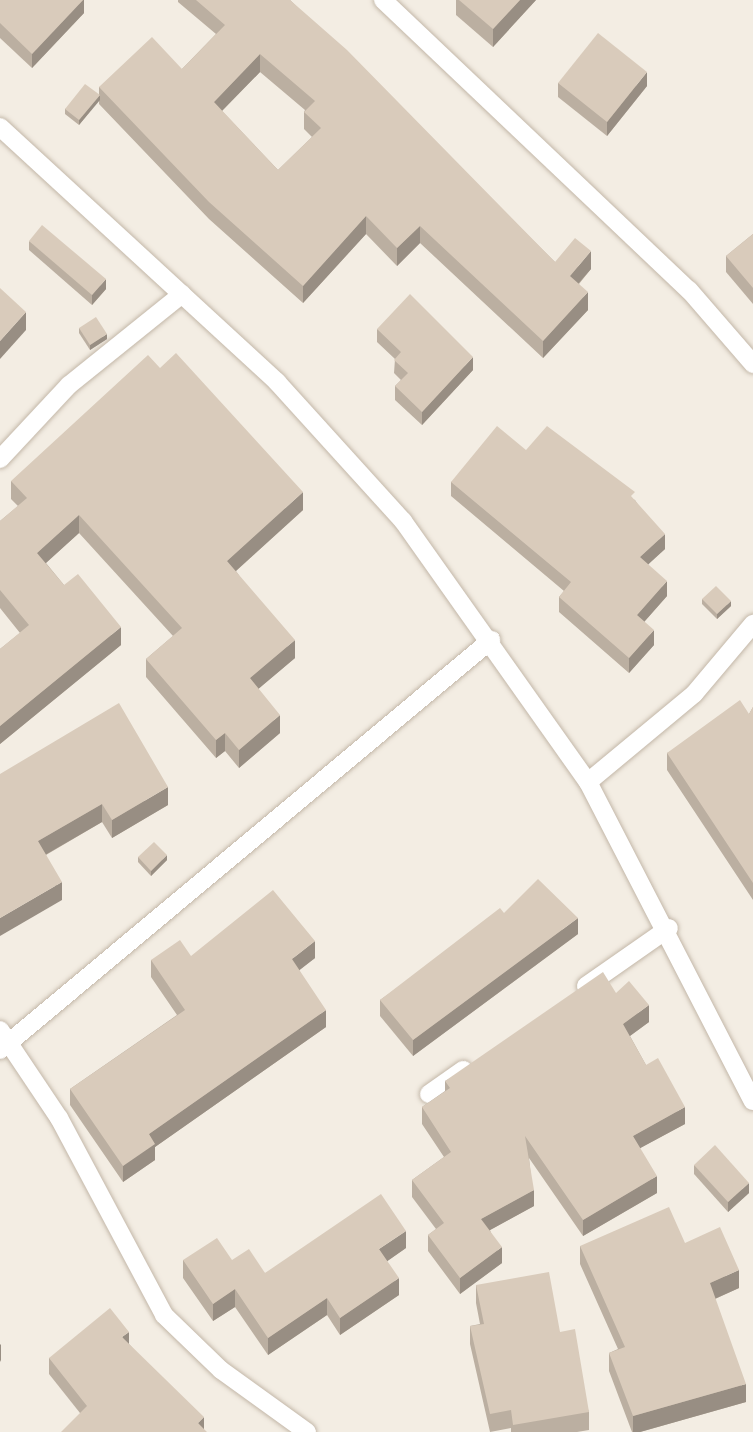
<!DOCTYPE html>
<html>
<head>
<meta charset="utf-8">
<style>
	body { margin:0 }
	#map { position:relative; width:753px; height:1432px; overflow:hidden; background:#f3ede3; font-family:"Open Sans",sans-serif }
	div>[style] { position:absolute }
	.roads { filter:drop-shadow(0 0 2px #c3b7a8) drop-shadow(0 0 2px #c3b7a8) }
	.street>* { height:18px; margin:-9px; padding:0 9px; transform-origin:9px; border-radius:9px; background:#fff }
	.wall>* { inset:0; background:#bbafa1 }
	.shaded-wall>* { inset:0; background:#988e83 }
	.building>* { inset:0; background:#d9cbbb }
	span { translate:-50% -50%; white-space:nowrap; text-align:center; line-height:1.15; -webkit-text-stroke:6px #fff; paint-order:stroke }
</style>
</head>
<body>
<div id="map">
	<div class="roads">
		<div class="street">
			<div style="left:383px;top:0;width:422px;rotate:43.5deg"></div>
			<div style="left:689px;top:290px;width:98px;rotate:49.1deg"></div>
			<div style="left:0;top:127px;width:377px;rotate:42.6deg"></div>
			<div style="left:277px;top:382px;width:188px;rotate:47.8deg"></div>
			<div style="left:403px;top:521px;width:320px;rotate:54.7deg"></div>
			<div style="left:588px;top:782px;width:359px;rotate:62.7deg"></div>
			<div style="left:0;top:459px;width:101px;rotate:-47deg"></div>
			<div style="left:69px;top:385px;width:145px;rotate:-38.8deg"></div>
			<div style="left:588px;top:782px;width:138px;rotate:-39.7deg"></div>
			<div style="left:694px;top:694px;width:92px;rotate:-49.9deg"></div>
			<div style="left:586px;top:986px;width:101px;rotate:-34.9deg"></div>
			<div style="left:0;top:1030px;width:106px;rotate:56.2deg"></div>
			<div style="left:59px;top:1118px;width:223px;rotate:61.9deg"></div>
			<div style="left:164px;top:1315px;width:79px;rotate:44deg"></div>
			<div style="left:221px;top:1370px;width:106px;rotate:35.8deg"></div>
			<div style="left:0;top:1050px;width:640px;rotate:-39.86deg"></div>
			<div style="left:429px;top:1094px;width:42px;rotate:-35.2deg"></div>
		</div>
	</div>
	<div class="wall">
		<div style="clip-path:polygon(0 0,84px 0,84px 13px,32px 68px,0 38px)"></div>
		<div style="clip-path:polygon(evenodd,178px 0,290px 0,555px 262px,591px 269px,579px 284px,588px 310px,543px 358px,420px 243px,397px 266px,366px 234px,303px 303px,209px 219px,99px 104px,99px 100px,79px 125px,65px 114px,65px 109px,99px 95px,99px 87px,182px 69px,216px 34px,178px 2px,178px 0,260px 72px,305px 110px,304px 112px,304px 129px,312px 137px,278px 170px,222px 111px,260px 72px)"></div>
		<div style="clip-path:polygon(456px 0,536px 0,493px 47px,456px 15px)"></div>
		<div style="clip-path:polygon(558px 83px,647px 86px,607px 136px,558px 97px)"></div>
		<div style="clip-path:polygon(753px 234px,753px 304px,726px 272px,726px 256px)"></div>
		<div style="clip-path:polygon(29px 241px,106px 289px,92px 305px,29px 250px)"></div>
		<div style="clip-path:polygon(79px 328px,107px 339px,90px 350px,79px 333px)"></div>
		<div style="clip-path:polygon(377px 329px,473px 370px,422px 425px,395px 400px,395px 386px,401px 380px,394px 373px,395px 359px,377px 342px)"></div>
		<div style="clip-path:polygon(526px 450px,635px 500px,665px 549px,648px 564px,667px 596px,644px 622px,654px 645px,629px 673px,559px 612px,559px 597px,564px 591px,451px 496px,451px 482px)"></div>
		<div style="clip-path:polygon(11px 481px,303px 510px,236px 571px,295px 658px,258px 689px,280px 733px,239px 768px,225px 751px,216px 758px,146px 677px,146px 659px,173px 636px,79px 533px,46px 563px,64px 585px,121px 645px,0 744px,0 649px,20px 633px,0 608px,0 521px,18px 506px,11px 499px)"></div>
		<div style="clip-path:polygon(702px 599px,731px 606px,717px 619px,702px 604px)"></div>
		<div style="clip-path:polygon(753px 707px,753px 900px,667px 770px,667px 753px,749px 714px)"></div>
		<div style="clip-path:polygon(0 774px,168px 805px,112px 838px,102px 822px,46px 855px,62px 900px)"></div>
		<div style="clip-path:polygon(138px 857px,167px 860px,151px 876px,138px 862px)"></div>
		<div style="clip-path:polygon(504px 913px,578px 934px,413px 1056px,380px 1016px,380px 1000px)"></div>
		<div style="clip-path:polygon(191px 956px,315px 958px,299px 970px,326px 1027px,155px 1147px,155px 1160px,123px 1182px,70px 1105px,70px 1089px,177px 1015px,151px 977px,151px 960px)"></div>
		<div style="clip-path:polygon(616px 993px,649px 1022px,630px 1036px,646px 1065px,685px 1124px,640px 1148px,657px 1193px,583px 1236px,529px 1158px,534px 1206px,490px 1230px,502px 1263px,460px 1294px,428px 1251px,428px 1235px,436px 1229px,412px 1197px,412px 1180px,444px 1157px,422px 1124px,422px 1107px,445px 1091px,445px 1081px)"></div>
		<div style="clip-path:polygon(694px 1165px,749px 1193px,728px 1212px,694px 1174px)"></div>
		<div style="clip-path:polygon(685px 1243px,739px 1288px,715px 1299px,746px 1402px,640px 1432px,632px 1432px,609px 1371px,609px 1353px,618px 1349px,580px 1264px,580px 1246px)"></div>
		<div style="clip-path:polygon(406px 1248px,387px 1261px,399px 1295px,340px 1335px,327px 1315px,268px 1355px,235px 1307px,213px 1321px,183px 1278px,183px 1260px,232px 1260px,265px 1273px)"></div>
		<div style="clip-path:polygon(476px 1285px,560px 1332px,589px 1412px,589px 1430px,577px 1432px,511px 1432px,511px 1428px,490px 1432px,470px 1344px,470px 1326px,480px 1324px,476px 1303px)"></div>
		<div style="clip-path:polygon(129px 1344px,204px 1429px,80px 1413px,49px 1374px,49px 1358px)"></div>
	</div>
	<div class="shaded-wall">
		<div style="clip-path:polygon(83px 0,84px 0,84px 13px,32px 68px,32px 54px)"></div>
		<div style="clip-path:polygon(520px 0,536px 0,493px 47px,493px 29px)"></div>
		<div style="clip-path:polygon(260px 54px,260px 72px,214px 119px,214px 102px)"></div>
		<div style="clip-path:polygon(647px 72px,647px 86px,607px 136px,607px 122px)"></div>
		<div style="clip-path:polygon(100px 95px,100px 100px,79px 125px,79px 120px)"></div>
		<div style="clip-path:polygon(366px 216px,366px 234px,303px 303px,303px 286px)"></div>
		<div style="clip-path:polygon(420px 226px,420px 243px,397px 266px,397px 248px)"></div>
		<div style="clip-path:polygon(591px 251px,591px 269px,570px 293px,570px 276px)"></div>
		<div style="clip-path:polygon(106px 279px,106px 289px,92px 305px,92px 295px)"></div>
		<div style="clip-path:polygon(588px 292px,588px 310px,543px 358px,543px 341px)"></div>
		<div style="clip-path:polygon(26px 312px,26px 330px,0 359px,0 341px)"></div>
		<div style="clip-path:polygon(107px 334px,107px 339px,90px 350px,90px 345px)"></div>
		<div style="clip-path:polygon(473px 357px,473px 370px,422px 425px,422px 412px)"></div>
		<div style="clip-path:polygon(303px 492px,303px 510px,227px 579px,227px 561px)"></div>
		<div style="clip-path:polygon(79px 515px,79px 533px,37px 571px,37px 553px)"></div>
		<div style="clip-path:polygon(665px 534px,665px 549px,640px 572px,640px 557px)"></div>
		<div style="clip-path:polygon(667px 581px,667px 596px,637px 630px,637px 615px)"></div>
		<div style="clip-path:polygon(731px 601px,731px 606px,717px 619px,717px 614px)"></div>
		<div style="clip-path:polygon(121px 627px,121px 645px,0 744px,0 726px)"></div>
		<div style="clip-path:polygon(654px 630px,654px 645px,629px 673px,629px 658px)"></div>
		<div style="clip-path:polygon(295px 640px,295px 658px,250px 696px,250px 678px)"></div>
		<div style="clip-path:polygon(280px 715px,280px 733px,239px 768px,239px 750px)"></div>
		<div style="clip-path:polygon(225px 733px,225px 751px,216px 758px,216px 740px)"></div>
		<div style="clip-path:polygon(168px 787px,168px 805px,112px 838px,112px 820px)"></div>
		<div style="clip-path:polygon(102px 804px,102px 822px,38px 859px,38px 841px)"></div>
		<div style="clip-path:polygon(167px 855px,167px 860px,151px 876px,151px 871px)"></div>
		<div style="clip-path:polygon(62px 882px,62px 900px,0 936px,0 918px)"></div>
		<div style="clip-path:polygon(578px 918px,578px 934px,413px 1056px,413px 1040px)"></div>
		<div style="clip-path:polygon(315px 941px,315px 958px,292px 976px,292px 959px)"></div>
		<div style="clip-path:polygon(649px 1005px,649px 1022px,623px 1041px,623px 1024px)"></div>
		<div style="clip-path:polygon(326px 1010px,326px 1027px,155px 1147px,155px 1160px,123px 1182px,123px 1166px,149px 1134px)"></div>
		<div style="clip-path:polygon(685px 1107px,685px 1124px,633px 1152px,633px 1136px)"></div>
		<div style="clip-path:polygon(657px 1176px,657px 1193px,583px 1236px,583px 1220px)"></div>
		<div style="clip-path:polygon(749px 1183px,749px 1193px,728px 1212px,728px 1202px)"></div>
		<div style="clip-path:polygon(534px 1190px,534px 1206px,481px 1235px,481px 1219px)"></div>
		<div style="clip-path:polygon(406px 1231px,406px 1248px,379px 1267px,379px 1249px)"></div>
		<div style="clip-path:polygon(502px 1247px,502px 1263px,460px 1294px,460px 1278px)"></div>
		<div style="clip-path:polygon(739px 1270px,739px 1288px,710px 1301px,710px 1283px)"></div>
		<div style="clip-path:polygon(399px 1278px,399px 1295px,340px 1335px,340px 1318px)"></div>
		<div style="clip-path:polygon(235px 1289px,235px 1307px,213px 1321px,213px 1304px)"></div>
		<div style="clip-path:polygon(327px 1298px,327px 1315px,268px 1355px,268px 1338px)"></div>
		<div style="clip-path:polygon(129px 1332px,129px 1348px,122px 1337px)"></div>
		<div style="clip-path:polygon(1px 1344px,1px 1360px,0 1362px,0 1345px)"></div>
		<div style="clip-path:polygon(746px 1384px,746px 1402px,640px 1432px,633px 1432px,633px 1416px)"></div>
		<div style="clip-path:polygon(204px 1417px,204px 1432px,198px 1423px)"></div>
	</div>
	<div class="building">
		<div style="clip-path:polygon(0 0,83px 0,32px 54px,0 23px)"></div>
		<div style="clip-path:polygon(evenodd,196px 0,290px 0,347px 50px,555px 262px,575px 238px,591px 251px,570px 276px,588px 292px,543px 341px,420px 226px,397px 248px,366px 216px,303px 286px,209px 202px,99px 87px,152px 37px,182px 69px,225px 25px,196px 0,260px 54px,315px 101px,304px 112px,321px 128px,278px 170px,214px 102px,260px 54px)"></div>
		<div style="clip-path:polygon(459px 0,520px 0,493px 29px)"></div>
		<div style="clip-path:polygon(598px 33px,647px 72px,607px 122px,558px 83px)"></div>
		<div style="clip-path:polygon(85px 84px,100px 95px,79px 120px,65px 109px)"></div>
		<div style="clip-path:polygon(42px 225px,106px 279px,92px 295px,29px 241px)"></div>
		<div style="clip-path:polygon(753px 234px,753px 288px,726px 256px)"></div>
		<div style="clip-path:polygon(0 288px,26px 312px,0 341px)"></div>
		<div style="clip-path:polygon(410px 294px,473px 357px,422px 412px,395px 386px,408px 373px,394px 360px,401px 352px,377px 329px)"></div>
		<div style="clip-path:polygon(96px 317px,107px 334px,90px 345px,79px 328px)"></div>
		<div style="clip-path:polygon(176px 353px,303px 492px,227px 561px,295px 640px,250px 678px,280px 715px,239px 750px,225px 733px,216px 740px,146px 659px,182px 628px,79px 515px,37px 553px,64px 585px,78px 574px,121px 627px,0 726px,0 649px,29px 625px,0 590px,0 521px,27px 498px,11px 481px,148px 355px,160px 368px)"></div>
		<div style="clip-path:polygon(497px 426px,526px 450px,547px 426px,635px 492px,631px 496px,665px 534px,640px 557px,667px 581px,637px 615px,654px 630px,629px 658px,559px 597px,571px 582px,451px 482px)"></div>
		<div style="clip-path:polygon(716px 586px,731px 601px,717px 614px,702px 599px)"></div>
		<div style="clip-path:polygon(740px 700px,749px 714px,753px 707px,753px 883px,667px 753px)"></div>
		<div style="clip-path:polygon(119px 703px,168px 787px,112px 820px,102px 804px,38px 841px,62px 882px,0 918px,0 774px)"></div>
		<div style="clip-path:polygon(154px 842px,167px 855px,151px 871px,138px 857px)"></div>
		<div style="clip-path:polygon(538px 879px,578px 918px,413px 1040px,380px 1000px,500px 908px,504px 913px)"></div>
		<div style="clip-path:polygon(273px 890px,315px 941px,292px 959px,326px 1010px,149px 1134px,155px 1144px,123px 1166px,70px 1089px,185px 1010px,151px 960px,180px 940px,191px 956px)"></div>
		<div style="clip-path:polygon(603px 972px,616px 993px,629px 981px,649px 1005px,623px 1024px,646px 1065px,658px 1058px,685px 1107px,633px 1136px,657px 1176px,583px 1220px,525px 1136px,534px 1190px,481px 1219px,502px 1247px,460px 1278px,428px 1235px,444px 1223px,412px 1180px,451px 1152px,422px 1107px,450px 1088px,445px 1081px)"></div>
		<div style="clip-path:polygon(715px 1145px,749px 1183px,728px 1202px,694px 1165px)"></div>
		<div style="clip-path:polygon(381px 1194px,406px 1231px,379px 1249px,399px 1278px,340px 1318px,327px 1298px,268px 1338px,235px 1289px,213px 1304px,183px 1260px,217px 1238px,232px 1260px,249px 1249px,265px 1273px)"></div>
		<div style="clip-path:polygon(669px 1207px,685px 1243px,720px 1227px,739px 1270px,710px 1283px,746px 1384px,633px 1416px,609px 1353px,625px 1347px,580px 1246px)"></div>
		<div style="clip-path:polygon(549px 1272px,560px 1332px,575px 1329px,589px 1412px,513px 1425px,511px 1410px,490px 1414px,470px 1326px,484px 1324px,476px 1285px)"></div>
		<div style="clip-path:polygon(110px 1308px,129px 1332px,122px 1337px,204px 1417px,198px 1423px,207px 1432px,61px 1432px,87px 1406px,49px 1358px)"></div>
	</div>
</div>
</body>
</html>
